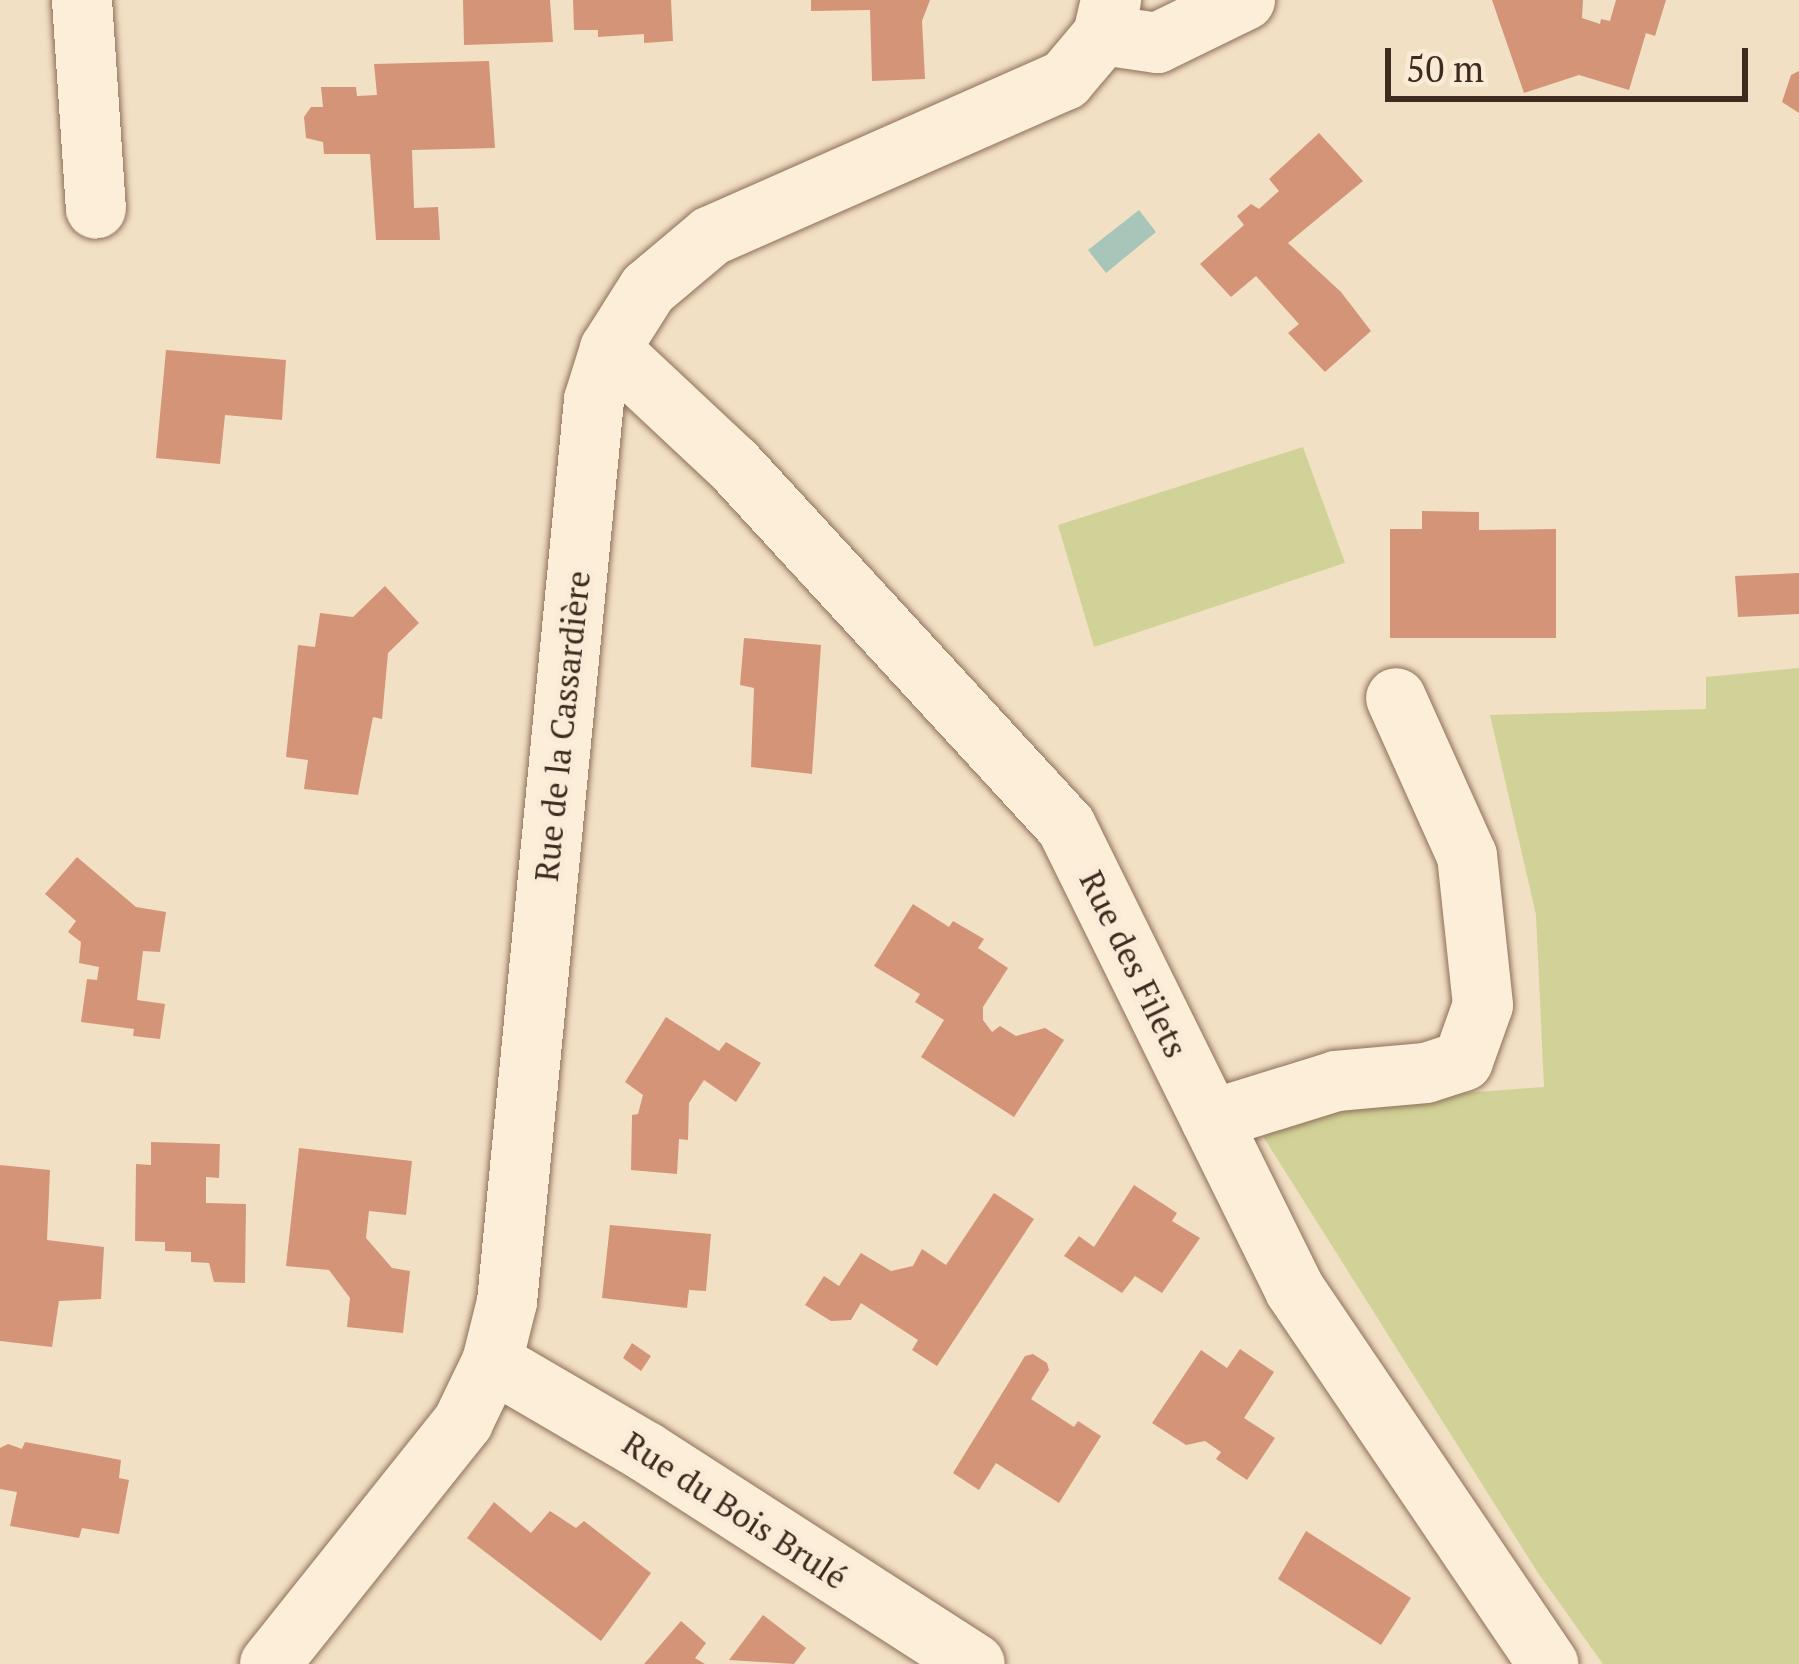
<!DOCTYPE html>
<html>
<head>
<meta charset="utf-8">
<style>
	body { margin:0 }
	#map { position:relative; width:1799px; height:1664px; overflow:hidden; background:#f2e0c5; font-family:"PT Serif",serif }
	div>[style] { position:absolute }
	.green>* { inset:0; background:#d1d297 }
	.water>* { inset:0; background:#a7c5b9 }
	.building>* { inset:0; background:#d49477 }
	.roads { filter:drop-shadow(0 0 3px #8f7059) drop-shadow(0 0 3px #8f7059) }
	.minor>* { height:60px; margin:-30px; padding:0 30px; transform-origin:30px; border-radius:30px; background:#fceed9 }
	span { translate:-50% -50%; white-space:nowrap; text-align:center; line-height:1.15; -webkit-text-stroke:10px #f9ebd5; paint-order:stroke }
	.street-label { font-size:33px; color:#3e2a1e }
	.scale { position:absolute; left:1385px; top:48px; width:363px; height:54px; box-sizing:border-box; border:6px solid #3e2a1e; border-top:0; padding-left:15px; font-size:36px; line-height:42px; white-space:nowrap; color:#3e2a1e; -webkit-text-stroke:9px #f9ebd5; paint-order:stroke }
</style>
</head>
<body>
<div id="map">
	<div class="green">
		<div style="clip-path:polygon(1303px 447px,1345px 563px,1094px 647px,1058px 525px)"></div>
		<div style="clip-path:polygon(1799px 668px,1799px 1664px,1603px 1664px,1538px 1573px,1254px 1122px,1437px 1095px,1544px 1087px,1536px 915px,1490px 715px,1706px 709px,1706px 677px)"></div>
	</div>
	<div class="water">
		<div style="clip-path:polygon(1139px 210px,1156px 232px,1106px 273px,1088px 250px)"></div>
	</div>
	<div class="building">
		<div style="clip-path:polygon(463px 0,550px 0,553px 42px,464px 45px)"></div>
		<div style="clip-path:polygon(573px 0,671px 0,673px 41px,644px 43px,644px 34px,598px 37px,598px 30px,574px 30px)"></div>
		<div style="clip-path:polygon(811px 0,930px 0,922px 21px,925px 79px,872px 81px,870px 10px,811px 11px)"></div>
		<div style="clip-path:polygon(1492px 0,1583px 0,1582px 18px,1600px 24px,1601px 19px,1610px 21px,1616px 0,1666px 0,1655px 36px,1646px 33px,1629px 90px,1579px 75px,1524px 93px)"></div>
		<div style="clip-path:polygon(489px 61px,495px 148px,412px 150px,414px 208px,438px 207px,440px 240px,376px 240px,370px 154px,324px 154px,323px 142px,306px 138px,304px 117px,311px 107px,323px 107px,321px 87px,356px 87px,357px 96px,377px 95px,374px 64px)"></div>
		<div style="clip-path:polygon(1799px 71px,1799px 113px,1782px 102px,1791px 75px)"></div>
		<div style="clip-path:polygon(1319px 133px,1363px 181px,1288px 243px,1341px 292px,1371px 331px,1325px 372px,1288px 333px,1299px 324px,1256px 276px,1231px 297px,1200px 264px,1244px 225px,1237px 216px,1251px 204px,1259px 209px,1279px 191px,1269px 179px)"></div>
		<div style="clip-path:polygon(166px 350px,286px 360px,282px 420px,225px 415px,220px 464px,156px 458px)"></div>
		<div style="clip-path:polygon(1422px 511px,1479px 512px,1479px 530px,1556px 529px,1556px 638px,1390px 638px,1390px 529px,1422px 529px)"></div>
		<div style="clip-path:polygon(1799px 573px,1799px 614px,1738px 617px,1735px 576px)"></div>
		<div style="clip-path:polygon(385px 586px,419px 623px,388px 653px,382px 719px,373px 717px,358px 795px,304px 789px,308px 760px,286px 757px,298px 645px,315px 647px,320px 613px,353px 617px)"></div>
		<div style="clip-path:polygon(744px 638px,821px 645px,812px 774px,751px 767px,754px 688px,740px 685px)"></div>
		<div style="clip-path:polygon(77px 857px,136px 907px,166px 912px,160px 952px,143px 951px,137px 1000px,165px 1004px,160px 1039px,133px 1036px,134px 1029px,81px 1022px,87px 979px,97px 980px,99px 967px,79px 963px,81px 942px,68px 932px,76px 921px,45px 894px)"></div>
		<div style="clip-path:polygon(913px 904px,949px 927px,953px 921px,984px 939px,978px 948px,1008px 968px,983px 1007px,983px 1020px,992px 1032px,1000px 1026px,1016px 1036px,1045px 1028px,1064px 1040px,1014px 1117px,921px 1057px,944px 1020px,915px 1002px,920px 994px,874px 966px)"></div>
		<div style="clip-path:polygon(666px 1017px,719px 1051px,726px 1042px,761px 1063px,736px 1102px,704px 1080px,689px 1103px,688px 1140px,679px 1139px,677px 1174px,631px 1170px,632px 1115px,638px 1114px,643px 1095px,625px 1082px)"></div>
		<div style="clip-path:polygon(151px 1142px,220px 1144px,219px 1178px,206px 1177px,206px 1203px,246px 1204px,245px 1283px,214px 1282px,209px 1263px,191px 1262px,191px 1252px,165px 1251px,165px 1242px,135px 1241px,136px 1164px,151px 1165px)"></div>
		<div style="clip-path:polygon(299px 1148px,412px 1161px,406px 1215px,369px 1211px,366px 1238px,392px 1268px,410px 1271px,403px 1333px,347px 1327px,350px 1298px,329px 1270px,286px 1266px)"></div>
		<div style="clip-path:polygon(0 1165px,50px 1170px,47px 1240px,104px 1247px,101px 1299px,59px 1301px,52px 1347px,0 1341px)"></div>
		<div style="clip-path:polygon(1134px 1185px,1177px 1213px,1172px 1221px,1200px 1238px,1162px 1293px,1135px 1276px,1122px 1293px,1064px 1256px,1079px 1236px,1094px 1247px)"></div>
		<div style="clip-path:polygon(994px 1193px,1034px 1219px,937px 1366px,912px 1350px,918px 1340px,861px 1303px,851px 1320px,831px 1321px,805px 1305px,824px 1276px,839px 1286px,861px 1253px,891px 1271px,913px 1266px,922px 1249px,946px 1265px)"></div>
		<div style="clip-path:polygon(610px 1225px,711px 1234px,706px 1291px,689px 1290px,687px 1308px,602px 1298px)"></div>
		<div style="clip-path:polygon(632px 1343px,651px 1356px,641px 1371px,623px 1358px)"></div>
		<div style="clip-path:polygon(1240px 1349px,1274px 1372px,1244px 1418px,1275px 1438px,1247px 1480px,1216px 1459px,1221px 1452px,1205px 1441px,1186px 1445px,1152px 1423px,1201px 1350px,1227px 1368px)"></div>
		<div style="clip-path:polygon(1033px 1354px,1047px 1363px,1049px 1370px,1031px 1399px,1074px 1427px,1078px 1421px,1101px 1436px,1059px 1503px,996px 1463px,979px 1490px,953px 1473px,1025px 1356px)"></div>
		<div style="clip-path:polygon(25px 1442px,121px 1460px,119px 1478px,129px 1480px,119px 1534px,82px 1528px,79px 1538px,10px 1526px,17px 1492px,0 1489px,0 1448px,8px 1444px,22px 1449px)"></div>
		<div style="clip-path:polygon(494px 1502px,531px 1533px,550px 1511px,576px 1528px,584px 1521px,651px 1573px,601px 1641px,467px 1538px)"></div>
		<div style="clip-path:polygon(1306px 1531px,1411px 1598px,1381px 1645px,1278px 1579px)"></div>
		<div style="clip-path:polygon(763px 1615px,806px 1648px,794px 1664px,729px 1660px)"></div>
		<div style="clip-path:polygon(681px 1621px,706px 1643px,695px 1658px,705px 1664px,644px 1664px)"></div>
	</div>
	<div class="roads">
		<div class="minor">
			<div style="left:82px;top:0;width:209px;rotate:86.2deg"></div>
			<div style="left:1103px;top:35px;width:55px;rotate:8.4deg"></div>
			<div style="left:1157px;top:43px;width:98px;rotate:-26deg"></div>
			<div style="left:610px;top:349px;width:168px;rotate:43.1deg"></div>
			<div style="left:733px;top:464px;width:492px;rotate:47.4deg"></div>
			<div style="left:1066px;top:826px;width:517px;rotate:63.73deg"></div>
			<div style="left:1295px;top:1290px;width:452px;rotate:55.9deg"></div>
			<div style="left:1211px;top:1120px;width:131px;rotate:-17.3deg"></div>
			<div style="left:1336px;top:1081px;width:90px;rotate:-5.1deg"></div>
			<div style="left:1426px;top:1073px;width:39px;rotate:-18deg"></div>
			<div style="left:1463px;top:1061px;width:59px;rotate:-70.3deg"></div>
			<div style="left:1483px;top:1005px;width:150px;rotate:-96.1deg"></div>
			<div style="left:1467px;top:856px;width:173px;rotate:-114.2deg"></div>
			<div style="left:492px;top:1362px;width:178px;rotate:30.3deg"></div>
			<div style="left:646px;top:1452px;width:391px;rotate:32.8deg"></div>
			<div style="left:270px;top:1664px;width:310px;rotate:-51.4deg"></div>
			<div style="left:463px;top:1422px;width:67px;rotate:-64.2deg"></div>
			<div style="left:492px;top:1362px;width:62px;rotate:-76deg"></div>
			<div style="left:507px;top:1302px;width:906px;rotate:-84.49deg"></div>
			<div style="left:594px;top:400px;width:53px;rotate:-72.6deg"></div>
			<div style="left:610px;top:349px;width:71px;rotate:-57.7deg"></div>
			<div style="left:648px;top:289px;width:82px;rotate:-40.1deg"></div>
			<div style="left:711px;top:236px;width:387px;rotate:-23.8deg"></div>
			<div style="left:1065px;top:80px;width:59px;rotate:-49.8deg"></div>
			<div style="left:1103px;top:35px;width:36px;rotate:-77deg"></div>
		</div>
	</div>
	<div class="street-label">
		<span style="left:562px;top:726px;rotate:-84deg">Rue de la Cassardière</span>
		<span style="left:1134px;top:964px;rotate:64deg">Rue des Filets</span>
		<span style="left:735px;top:1510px;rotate:33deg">Rue du Bois Brulé</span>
	</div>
	<div class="scale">50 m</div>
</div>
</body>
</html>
